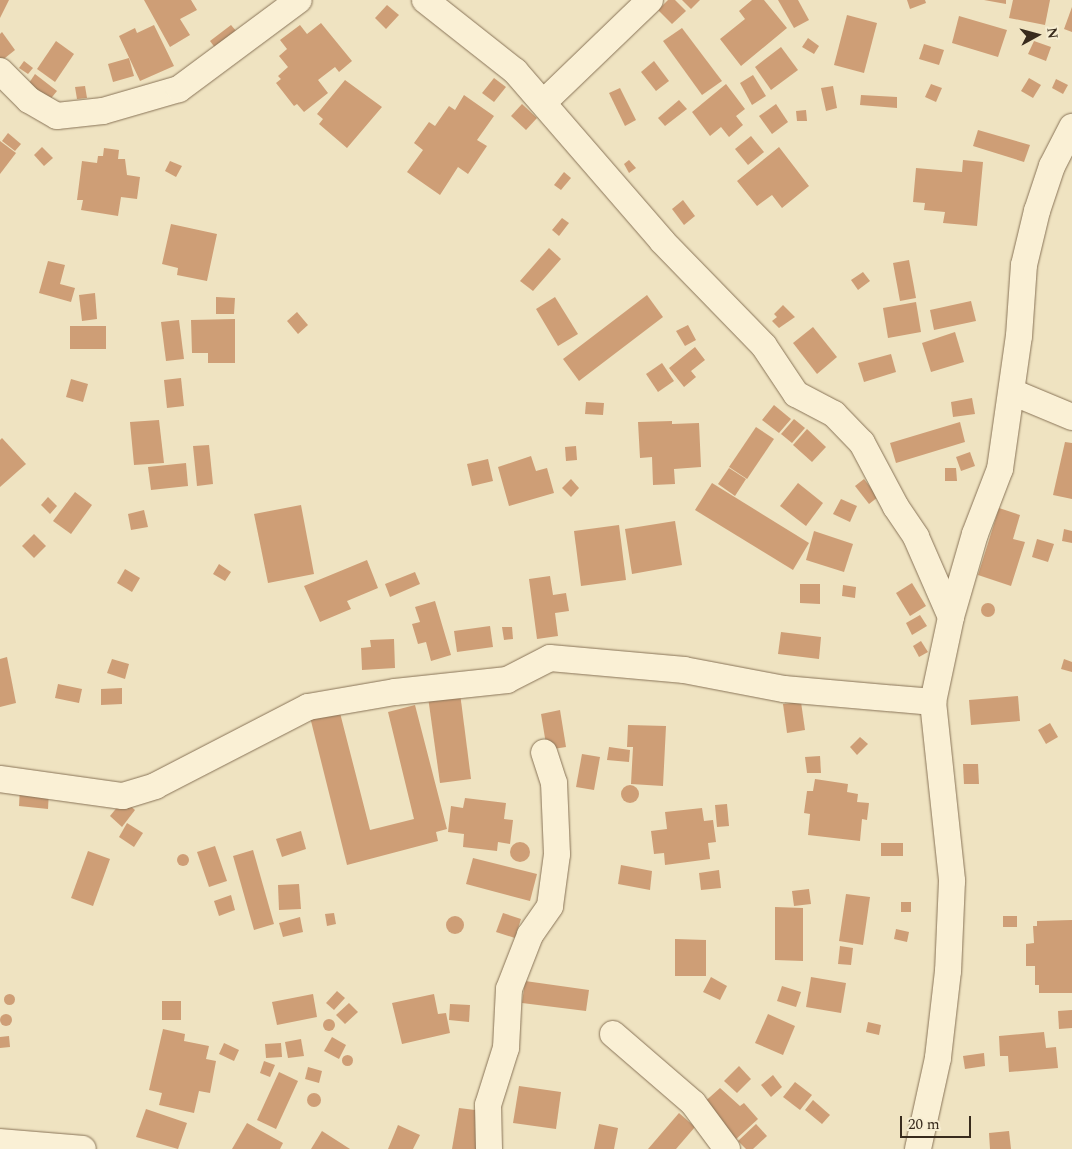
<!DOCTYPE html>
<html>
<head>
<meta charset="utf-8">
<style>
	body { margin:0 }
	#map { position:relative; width:1072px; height:1149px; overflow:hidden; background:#efe3c1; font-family:Spectral,serif }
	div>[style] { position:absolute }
	.building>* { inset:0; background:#ce9e76 }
	.round { border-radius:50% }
	.roads { filter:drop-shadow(0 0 1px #897458) drop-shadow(0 0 1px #897458) }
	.street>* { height:26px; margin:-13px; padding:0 13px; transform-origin:13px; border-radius:13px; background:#faf0d5 }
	span { translate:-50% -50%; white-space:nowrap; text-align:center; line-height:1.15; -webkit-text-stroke:4.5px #f6edd1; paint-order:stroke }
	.north { position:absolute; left:1012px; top:10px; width:50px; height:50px; -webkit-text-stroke:4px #f6edd1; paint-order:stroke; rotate:83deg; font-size:14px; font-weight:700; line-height:20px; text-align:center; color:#382b1d }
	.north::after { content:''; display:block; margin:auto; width:18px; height:22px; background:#382b1d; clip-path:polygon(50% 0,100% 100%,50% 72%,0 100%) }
	.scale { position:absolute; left:900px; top:1116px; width:71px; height:22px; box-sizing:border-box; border:2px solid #382b1d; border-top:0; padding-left:6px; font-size:15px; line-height:18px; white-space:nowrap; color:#382b1d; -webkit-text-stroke:4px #f6edd1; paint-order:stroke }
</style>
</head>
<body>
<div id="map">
	<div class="building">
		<div style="clip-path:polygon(0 0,9px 0,0 18px)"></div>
		<div style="clip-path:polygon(144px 0,191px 0,197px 10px,180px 19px,190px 35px,170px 47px)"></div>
		<div style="clip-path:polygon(668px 0,675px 0,686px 11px,672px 24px,658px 10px)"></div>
		<div style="clip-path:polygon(682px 0,700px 0,691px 9px)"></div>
		<div style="clip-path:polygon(752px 0,764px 0,787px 28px,741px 66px,720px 39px,745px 19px,739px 11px)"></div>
		<div style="clip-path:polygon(778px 0,798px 0,809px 20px,794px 28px)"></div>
		<div style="clip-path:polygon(907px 0,925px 0,926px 3px,910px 9px)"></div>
		<div style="clip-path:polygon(984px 0,1006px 0,1006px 4px)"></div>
		<div style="clip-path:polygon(1013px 0,1050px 0,1045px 25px,1009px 18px)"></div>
		<div style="clip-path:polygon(387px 5px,399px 15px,386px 29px,375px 18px)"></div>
		<div style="clip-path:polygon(1072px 7px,1072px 32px,1064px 29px)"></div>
		<div style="clip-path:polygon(847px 15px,877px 23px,864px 73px,834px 65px)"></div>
		<div style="clip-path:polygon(959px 16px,1007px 30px,998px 57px,952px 43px)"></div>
		<div style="clip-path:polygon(321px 23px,352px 61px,339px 72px,335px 67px,318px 80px,328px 93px,304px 112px,297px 104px,294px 106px,276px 83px,281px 79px,278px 76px,288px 67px,279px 56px,287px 49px,280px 40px,300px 25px,307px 34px)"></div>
		<div style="clip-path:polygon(154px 25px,174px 66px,140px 81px,119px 36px,135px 28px,137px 33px)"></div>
		<div style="clip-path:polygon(231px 25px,237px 32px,216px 49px,210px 41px)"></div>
		<div style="clip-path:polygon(682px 28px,722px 81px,702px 95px,663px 41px)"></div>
		<div style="clip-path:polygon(2px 32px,15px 50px,0 62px,0 34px)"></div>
		<div style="clip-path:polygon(808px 38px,819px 46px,814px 54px,802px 47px)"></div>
		<div style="clip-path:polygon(56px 41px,74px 54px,55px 82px,37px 69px)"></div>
		<div style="clip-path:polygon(1034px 41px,1051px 47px,1046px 61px,1028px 54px)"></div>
		<div style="clip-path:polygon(924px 44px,944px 50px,939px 65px,919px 59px)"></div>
		<div style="clip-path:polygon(781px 47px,798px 70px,771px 90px,755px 67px)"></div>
		<div style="clip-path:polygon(129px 58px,134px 76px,113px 82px,108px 64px)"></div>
		<div style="clip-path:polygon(24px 61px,33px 68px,28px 74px,19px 68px)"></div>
		<div style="clip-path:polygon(654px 61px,669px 81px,656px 91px,641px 72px)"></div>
		<div style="clip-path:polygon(35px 74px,57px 91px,48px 102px,27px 86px)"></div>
		<div style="clip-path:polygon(753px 75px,766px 96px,752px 105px,740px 83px)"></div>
		<div style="clip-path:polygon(494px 78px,506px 87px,494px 102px,482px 93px)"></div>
		<div style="clip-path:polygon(1029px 78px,1041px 85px,1033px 98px,1021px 91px)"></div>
		<div style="clip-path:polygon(1056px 79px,1068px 85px,1063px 94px,1052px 88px)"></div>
		<div style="clip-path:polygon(345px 80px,382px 107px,347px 148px,319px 124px,323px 119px,317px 114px)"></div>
		<div style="clip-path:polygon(726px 84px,745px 109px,736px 116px,743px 125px,729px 137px,721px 127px,710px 136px,692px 112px)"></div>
		<div style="clip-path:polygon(931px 84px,942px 88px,936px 102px,925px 97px)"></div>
		<div style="clip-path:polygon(85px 86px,87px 98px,77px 99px,75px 87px)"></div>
		<div style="clip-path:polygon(833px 86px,837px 108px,826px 111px,821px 88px)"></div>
		<div style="clip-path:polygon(620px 88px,636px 120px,625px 126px,609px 93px)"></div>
		<div style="clip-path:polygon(464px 95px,494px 116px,477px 140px,487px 146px,468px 174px,458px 167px,440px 195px,407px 172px,423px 150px,414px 143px,429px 122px,435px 126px,449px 106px,455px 110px)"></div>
		<div style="clip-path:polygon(861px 95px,897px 97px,897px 108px,860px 105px)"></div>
		<div style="clip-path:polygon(679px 100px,687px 109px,665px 126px,658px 118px)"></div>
		<div style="clip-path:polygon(522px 104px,537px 118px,526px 130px,511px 116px)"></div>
		<div style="clip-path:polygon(776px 104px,788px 122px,772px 134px,759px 116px)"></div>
		<div style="clip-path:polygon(806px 110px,807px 121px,797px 121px,796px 111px)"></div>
		<div style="clip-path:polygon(978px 130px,1030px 145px,1024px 162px,973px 146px)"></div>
		<div style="clip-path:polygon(8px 133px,21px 144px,15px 151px,2px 141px)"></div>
		<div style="clip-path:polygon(751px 136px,764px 152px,748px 165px,735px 149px)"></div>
		<div style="clip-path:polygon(0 141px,16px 153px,0 174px)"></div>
		<div style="clip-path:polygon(42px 147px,53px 158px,44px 166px,34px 155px)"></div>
		<div style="clip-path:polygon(779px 147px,809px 186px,782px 208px,772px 195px,757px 206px,737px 181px)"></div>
		<div style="clip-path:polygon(104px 148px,119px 150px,118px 159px,125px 159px,127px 175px,140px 177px,137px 199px,121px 197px,118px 216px,81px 210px,83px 200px,77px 200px,82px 161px,97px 163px,98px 156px,103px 156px)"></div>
		<div style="clip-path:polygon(629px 160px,636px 168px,629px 173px,624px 164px)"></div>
		<div style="clip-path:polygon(963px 160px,983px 162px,977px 226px,943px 223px,945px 212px,924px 210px,925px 203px,913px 202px,916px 168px,962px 172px)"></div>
		<div style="clip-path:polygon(170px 161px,182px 166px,176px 177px,165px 171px)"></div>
		<div style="clip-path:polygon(564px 172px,571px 178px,561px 190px,554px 185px)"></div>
		<div style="clip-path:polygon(683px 200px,695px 216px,684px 225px,672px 209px)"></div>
		<div style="clip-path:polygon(562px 218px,569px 223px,559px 236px,552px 230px)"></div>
		<div style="clip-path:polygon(171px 224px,217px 234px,207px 281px,177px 275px,178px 268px,162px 264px)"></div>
		<div style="clip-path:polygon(549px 248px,561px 259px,533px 291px,520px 281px)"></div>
		<div style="clip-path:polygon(909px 260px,916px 298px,900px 301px,893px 263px)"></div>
		<div style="clip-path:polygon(48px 261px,65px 265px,60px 284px,75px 288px,71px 302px,39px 293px)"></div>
		<div style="clip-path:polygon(863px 272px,870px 281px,858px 290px,851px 280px)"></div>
		<div style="clip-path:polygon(95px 293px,97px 319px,82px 321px,79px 295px)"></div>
		<div style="clip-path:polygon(647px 295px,663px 317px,579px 381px,563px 359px)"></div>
		<div style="clip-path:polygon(216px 297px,235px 298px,234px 314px,216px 314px)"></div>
		<div style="clip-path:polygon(555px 297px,578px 334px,558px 346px,536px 309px)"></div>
		<div style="clip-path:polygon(971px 301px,976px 321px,934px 330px,930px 310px)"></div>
		<div style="clip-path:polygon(916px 302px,921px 332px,888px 338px,883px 308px)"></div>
		<div style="clip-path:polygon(783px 305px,795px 317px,779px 328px,772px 321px,777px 317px,774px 314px)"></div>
		<div style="clip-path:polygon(297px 312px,308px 325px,298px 334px,287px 321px)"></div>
		<div style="clip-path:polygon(235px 319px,235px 363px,208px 363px,208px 353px,192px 353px,191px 320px)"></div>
		<div style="clip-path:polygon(179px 320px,184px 359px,166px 361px,161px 322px)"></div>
		<div style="clip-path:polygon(688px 325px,696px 340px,685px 346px,676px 331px)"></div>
		<div style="clip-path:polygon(70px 326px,106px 326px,106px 349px,70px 349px)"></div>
		<div style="clip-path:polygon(813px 327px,837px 357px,817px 374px,793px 343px)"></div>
		<div style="clip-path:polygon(955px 332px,964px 362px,931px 372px,922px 343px)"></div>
		<div style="clip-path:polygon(695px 347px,705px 360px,691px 371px,696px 377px,684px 387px,669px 368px)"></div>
		<div style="clip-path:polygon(891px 354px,896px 372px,864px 382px,858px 363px)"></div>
		<div style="clip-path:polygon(662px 363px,674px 381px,658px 392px,646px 374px)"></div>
		<div style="clip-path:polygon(181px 378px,184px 406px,167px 408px,164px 380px)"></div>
		<div style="clip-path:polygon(71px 379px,88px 384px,83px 402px,66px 397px)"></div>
		<div style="clip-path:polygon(972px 398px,975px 414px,953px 417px,951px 402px)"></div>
		<div style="clip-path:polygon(586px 402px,604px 403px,603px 415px,585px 414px)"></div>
		<div style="clip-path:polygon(774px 405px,791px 419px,779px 433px,762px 420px)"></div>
		<div style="clip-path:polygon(794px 419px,805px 428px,792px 443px,781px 434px)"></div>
		<div style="clip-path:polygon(159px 420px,164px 463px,134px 465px,130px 422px)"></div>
		<div style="clip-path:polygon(672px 421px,672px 424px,699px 423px,701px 467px,674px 469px,675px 484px,653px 485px,652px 457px,640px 458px,638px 422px)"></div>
		<div style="clip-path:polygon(960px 422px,965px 442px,896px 463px,890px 443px)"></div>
		<div style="clip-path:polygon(756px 427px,774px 439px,747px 479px,729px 467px)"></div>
		<div style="clip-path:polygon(807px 429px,826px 447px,812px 462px,793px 445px)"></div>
		<div style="clip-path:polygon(2px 438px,26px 464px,0 487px,0 440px)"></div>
		<div style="clip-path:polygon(1065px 442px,1072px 443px,1072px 499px,1053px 495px)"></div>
		<div style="clip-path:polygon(209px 445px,213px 484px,197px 486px,193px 446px)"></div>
		<div style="clip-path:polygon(576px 446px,577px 460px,566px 461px,565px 447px)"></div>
		<div style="clip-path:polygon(970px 452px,975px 466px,961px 471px,956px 457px)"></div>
		<div style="clip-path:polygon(531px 456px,536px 471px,547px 468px,554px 493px,509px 506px,498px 467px)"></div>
		<div style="clip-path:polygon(488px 459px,493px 481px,472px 486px,467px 464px)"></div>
		<div style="clip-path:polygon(186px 463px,188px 486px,151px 490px,148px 467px)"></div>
		<div style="clip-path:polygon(729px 468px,746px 479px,735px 496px,718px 484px)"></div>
		<div style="clip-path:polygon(945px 468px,956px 468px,957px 481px,945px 481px)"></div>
		<div style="clip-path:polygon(571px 479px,579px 488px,571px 497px,562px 488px)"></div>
		<div style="clip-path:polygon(864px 479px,878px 497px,869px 504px,855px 486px)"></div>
		<div style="clip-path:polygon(712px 483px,809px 543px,793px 570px,695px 510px)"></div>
		<div style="clip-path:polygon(798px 483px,823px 503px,806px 526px,780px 506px)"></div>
		<div style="clip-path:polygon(75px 492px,92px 505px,71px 534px,53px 521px)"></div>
		<div style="clip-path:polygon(48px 497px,57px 506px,50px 514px,41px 505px)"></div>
		<div style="clip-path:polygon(841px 499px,857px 506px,850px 522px,833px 514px)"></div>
		<div style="clip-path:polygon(301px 505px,314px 574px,268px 583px,254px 514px)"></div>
		<div style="clip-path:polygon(999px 508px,1020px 515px,1013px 539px,1025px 542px,1011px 586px,978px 575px)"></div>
		<div style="clip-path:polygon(144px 510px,148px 527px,131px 530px,128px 514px)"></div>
		<div style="clip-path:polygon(675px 521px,682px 565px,632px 574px,625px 529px)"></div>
		<div style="clip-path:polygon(619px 525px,626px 580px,581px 586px,574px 531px)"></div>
		<div style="clip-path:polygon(1064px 529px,1072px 531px,1072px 543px,1062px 541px)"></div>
		<div style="clip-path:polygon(814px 531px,853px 544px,844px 572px,806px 560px)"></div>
		<div style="clip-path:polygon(34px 534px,46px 546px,34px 558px,22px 546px)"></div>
		<div style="clip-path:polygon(1037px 539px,1054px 544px,1048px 562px,1032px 557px)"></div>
		<div style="clip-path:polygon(367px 560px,378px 588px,347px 601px,351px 609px,320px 622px,304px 586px)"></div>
		<div style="clip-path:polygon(219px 564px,231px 572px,225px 581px,213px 574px)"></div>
		<div style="clip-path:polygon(125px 569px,140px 578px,132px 592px,117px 583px)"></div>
		<div style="clip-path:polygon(415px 572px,420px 584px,390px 597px,385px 584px)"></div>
		<div style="clip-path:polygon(550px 576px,553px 595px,566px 593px,569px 611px,555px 613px,558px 636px,537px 639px,529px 579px)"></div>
		<div style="clip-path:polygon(912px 583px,926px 606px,910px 616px,896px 593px)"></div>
		<div style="clip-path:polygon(800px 584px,820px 584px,820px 604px,800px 603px)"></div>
		<div style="clip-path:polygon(843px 585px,856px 587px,855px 598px,842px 596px)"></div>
		<div style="clip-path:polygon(435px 601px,451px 655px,431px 661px,426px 642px,418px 644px,412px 624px,420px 622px,415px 607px)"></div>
		<div class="round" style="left:981px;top:603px;width:14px;height:14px"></div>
		<div style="clip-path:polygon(920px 615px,927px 626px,912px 635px,906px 623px)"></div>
		<div style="clip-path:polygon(490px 626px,493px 647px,457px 652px,454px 631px)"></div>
		<div style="clip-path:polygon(502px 627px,512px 627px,513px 639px,504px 640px)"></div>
		<div style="clip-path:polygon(781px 632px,821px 637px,819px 659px,778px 654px)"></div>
		<div style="clip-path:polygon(394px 639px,395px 668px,362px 670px,361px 648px,371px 647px,370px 640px)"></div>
		<div style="clip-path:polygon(921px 641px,928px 652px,919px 657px,913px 646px)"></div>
		<div style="clip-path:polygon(7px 657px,16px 703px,0 707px,0 659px)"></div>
		<div style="clip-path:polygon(112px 659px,129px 664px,125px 679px,107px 673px)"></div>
		<div style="clip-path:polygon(1064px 659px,1072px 662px,1072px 672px,1061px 669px)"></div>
		<div style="clip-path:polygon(58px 684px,82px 689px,79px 703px,55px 698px)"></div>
		<div style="clip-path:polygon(122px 688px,122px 704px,101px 705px,101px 689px)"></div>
		<div style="clip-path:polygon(460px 693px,471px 779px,440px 783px,428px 697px)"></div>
		<div style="clip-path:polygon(1018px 696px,1020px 721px,971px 725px,969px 700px)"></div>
		<div style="clip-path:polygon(801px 702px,805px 730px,787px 733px,783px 704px)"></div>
		<div style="clip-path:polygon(415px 705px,447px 829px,436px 832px,438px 841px,347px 865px,310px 717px,339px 709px,370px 830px,414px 819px,388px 712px)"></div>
		<div style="clip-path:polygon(560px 710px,566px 747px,547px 750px,541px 714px)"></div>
		<div style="clip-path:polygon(1050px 723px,1058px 737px,1046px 744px,1038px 730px)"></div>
		<div style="clip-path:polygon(628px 725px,666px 726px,663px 786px,631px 784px,633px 747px,627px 747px)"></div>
		<div style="clip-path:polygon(860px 737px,868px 744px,857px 755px,850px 747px)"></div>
		<div style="clip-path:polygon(609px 747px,630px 750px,629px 762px,607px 760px)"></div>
		<div style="clip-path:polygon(582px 754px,600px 757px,594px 790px,576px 787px)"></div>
		<div style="clip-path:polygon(820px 756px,821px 773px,807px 773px,805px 757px)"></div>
		<div style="clip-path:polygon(963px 764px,978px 764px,979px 784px,964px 784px)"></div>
		<div style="clip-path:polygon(815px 779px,848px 784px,847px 792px,858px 794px,857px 802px,869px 803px,867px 820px,862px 819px,860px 841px,808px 835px,810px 814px,804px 813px,807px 791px,813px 791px)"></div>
		<div class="round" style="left:621px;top:785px;width:18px;height:18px"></div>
		<div style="clip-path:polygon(20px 788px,49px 790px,48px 809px,19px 806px)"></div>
		<div style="clip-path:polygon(465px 798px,506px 803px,504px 819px,513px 820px,510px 844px,498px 842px,497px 851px,463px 847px,464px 834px,448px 832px,451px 806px,463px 808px)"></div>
		<div style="clip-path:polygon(123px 800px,135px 810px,122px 827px,110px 816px)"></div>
		<div style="clip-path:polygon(727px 804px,729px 826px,717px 827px,715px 805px)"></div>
		<div style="clip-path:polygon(702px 808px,704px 821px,713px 820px,716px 842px,708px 843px,710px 859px,665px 865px,664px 853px,654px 854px,651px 831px,667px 829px,665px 812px)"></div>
		<div style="clip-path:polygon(127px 823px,143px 833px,134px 847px,119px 837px)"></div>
		<div style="clip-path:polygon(301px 831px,306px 849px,282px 857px,276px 839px)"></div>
		<div class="round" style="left:510px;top:842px;width:20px;height:20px"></div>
		<div style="clip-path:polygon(881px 843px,903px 843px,903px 856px,881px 856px)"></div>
		<div style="clip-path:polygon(215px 846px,227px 881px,209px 887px,197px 852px)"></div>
		<div style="clip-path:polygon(253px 850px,274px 924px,254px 930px,233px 856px)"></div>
		<div style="clip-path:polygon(88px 851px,110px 859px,93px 906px,71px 898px)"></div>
		<div class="round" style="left:177px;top:854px;width:12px;height:12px"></div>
		<div style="clip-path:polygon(473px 858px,537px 874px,530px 901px,466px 884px)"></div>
		<div style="clip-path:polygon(621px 865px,652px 871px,650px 890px,618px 884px)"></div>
		<div style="clip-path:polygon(719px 870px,721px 888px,701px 890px,699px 873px)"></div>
		<div style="clip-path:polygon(299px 884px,301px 909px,279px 910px,278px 885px)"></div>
		<div style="clip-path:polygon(809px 889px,811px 904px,794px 906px,792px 891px)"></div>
		<div style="clip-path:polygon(846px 894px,870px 897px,863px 945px,839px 941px)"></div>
		<div style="clip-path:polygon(231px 895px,235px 910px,219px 916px,214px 901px)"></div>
		<div style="clip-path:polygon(901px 902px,911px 902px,911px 912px,901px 912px)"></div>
		<div style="clip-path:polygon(775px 907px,803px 908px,803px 961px,775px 960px)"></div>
		<div style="clip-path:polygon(334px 913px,336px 924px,327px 926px,325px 914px)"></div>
		<div style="clip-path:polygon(503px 913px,521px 919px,515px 938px,496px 932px)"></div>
		<div style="clip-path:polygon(1003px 916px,1017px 916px,1017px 927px,1003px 927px)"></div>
		<div class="round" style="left:446px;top:916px;width:18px;height:18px"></div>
		<div style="clip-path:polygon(300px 917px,303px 932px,283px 937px,279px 923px)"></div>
		<div style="clip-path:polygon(1072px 920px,1072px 993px,1039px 993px,1039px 985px,1035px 985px,1035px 966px,1026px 966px,1026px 944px,1034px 943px,1033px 926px,1037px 926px,1037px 921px)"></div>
		<div style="clip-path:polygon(896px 929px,909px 932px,907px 942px,894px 939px)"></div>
		<div style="clip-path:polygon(675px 939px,706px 940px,706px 976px,675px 976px)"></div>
		<div style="clip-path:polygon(840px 946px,853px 948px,851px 965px,838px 964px)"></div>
		<div style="clip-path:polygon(711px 977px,727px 986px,720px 1000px,703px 992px)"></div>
		<div style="clip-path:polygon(811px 977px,846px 983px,841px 1013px,806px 1007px)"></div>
		<div style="clip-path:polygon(525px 981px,589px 990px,586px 1011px,522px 1003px)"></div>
		<div style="clip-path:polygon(782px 986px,801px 992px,796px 1007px,777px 1001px)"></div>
		<div style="clip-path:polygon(337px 991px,345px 998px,334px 1010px,326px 1003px)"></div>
		<div class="round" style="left:3.5px;top:993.5px;width:11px;height:11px"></div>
		<div style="clip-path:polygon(313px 994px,317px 1017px,277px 1025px,272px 1002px)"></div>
		<div style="clip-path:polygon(434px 994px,438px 1014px,446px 1013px,450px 1033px,402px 1044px,392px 1003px)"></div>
		<div style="clip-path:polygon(162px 1001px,181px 1001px,181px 1020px,162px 1020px)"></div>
		<div style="clip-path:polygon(349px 1003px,358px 1012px,345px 1024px,336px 1015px)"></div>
		<div style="clip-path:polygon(450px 1004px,470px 1005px,469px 1022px,449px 1020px)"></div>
		<div style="clip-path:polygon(1072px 1010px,1072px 1028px,1059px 1029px,1058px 1011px)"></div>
		<div class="round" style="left:0;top:1014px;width:12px;height:12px"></div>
		<div style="clip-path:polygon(768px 1014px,795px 1026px,783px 1055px,755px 1043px)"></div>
		<div class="round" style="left:323px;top:1019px;width:12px;height:12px"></div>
		<div style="clip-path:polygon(868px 1022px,881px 1025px,879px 1035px,866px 1032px)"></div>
		<div style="clip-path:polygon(163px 1029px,185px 1034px,184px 1041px,209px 1046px,206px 1059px,216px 1061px,210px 1093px,199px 1091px,194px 1113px,159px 1105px,162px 1093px,149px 1090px)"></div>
		<div style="clip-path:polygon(1044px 1032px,1046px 1048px,1056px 1047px,1058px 1068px,1009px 1072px,1008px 1056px,1000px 1056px,999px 1036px)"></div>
		<div style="clip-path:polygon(9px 1036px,10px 1047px,0 1048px,0 1037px)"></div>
		<div style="clip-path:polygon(332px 1037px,346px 1045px,339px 1059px,324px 1051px)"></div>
		<div style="clip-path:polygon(301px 1039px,304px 1056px,288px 1058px,285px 1042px)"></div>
		<div style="clip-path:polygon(224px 1043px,239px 1050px,234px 1061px,219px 1054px)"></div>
		<div style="clip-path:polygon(281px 1043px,282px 1057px,266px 1058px,265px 1044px)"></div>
		<div style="clip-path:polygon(984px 1053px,985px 1066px,965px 1069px,963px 1056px)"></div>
		<div class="round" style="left:341.5px;top:1054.5px;width:11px;height:11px"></div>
		<div style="clip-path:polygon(264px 1061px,275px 1065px,270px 1077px,260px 1073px)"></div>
		<div style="clip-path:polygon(739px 1066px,751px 1079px,737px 1093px,724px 1081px)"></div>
		<div style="clip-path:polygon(308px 1067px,322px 1071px,319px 1083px,305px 1079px)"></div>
		<div style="clip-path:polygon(279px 1072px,298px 1081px,276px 1129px,257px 1120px)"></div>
		<div style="clip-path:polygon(773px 1075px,782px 1087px,771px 1097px,761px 1085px)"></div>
		<div style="clip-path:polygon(795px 1082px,812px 1095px,800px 1110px,783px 1097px)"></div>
		<div style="clip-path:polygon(519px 1086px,561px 1092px,556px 1129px,513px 1123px)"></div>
		<div style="clip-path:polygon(720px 1088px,740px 1106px,744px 1103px,758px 1119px,734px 1141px,701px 1105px)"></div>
		<div class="round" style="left:307px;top:1093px;width:14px;height:14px"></div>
		<div style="clip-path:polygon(813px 1100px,830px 1115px,822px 1124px,805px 1110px)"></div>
		<div style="clip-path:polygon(459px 1108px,483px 1111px,477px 1149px,452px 1149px)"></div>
		<div style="clip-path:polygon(146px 1109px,187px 1123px,178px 1149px,136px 1137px)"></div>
		<div style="clip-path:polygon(679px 1113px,695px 1127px,676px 1149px,648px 1149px)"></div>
		<div style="clip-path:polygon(247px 1123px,283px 1143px,280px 1149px,232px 1149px)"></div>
		<div style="clip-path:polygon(599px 1124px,618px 1128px,614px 1149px,594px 1149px)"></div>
		<div style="clip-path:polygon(756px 1124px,767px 1136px,753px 1149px,746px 1149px,738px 1141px)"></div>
		<div style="clip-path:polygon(398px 1125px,420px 1135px,413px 1149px,388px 1149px)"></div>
		<div style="clip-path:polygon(322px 1131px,350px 1149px,311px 1149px)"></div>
		<div style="clip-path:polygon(1009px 1131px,1011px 1149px,990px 1149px,989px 1133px)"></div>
	</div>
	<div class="roads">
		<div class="street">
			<div style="left:425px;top:0;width:115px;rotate:38.3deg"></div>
			<div style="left:515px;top:71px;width:225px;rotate:49.1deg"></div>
			<div style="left:662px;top:241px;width:146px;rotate:45.8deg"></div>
			<div style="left:764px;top:346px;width:58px;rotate:56.3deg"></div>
			<div style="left:796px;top:394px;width:43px;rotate:27.8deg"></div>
			<div style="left:834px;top:414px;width:40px;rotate:46deg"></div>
			<div style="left:862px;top:443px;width:72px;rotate:62deg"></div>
			<div style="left:896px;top:507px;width:36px;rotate:56deg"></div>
			<div style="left:916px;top:537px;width:87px;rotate:66.4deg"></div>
			<div style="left:0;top:71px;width:41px;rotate:45deg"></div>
			<div style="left:29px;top:100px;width:32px;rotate:30deg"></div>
			<div style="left:57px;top:116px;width:46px;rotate:-6.2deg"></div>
			<div style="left:103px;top:111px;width:79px;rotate:-16.1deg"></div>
			<div style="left:179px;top:89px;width:149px;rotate:-36.6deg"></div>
			<div style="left:544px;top:102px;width:147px;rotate:-43.9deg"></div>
			<div style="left:1012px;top:392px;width:65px;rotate:22.6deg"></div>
			<div style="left:933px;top:702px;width:87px;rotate:-78deg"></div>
			<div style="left:951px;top:617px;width:86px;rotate:-73.9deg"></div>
			<div style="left:975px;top:534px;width:70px;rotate:-69deg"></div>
			<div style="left:1000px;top:469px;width:134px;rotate:-81.9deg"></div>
			<div style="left:1019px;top:336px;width:71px;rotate:-86deg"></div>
			<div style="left:1024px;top:265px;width:56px;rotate:-76.5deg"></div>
			<div style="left:1037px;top:211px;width:47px;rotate:-71.6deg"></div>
			<div style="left:1052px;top:166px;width:44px;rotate:-62.9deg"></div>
			<div style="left:0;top:779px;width:124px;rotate:7.9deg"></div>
			<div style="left:123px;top:796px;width:34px;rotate:-17deg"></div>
			<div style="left:155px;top:786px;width:172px;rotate:-27.3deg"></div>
			<div style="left:308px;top:707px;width:88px;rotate:-9.8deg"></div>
			<div style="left:395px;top:692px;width:113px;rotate:-6.1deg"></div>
			<div style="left:507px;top:680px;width:48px;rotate:-27.1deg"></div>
			<div style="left:550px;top:658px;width:135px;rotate:5.1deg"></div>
			<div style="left:684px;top:670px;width:102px;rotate:10.8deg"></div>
			<div style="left:784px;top:689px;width:150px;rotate:5deg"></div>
			<div style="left:933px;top:702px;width:180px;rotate:83.9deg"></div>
			<div style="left:952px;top:881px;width:90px;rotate:92.5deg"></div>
			<div style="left:948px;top:971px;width:88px;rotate:96.6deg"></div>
			<div style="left:938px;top:1058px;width:93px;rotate:102.4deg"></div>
			<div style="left:613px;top:1034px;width:106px;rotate:40.8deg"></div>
			<div style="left:693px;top:1103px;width:57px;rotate:53.5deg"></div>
			<div style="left:0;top:1142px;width:83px;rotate:4.8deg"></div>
			<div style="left:489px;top:1149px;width:44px;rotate:-91.3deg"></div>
			<div style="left:488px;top:1105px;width:60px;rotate:-72.5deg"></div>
			<div style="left:506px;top:1048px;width:59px;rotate:-87.1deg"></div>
			<div style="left:509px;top:989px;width:58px;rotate:-68.7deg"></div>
			<div style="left:530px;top:935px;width:35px;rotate:-55deg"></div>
			<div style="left:550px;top:906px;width:52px;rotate:-82.3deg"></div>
			<div style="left:557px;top:854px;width:71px;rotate:-92.4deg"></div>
			<div style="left:554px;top:783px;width:32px;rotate:-108deg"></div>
		</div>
	</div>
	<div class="north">N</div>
	<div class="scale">20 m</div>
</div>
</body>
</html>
